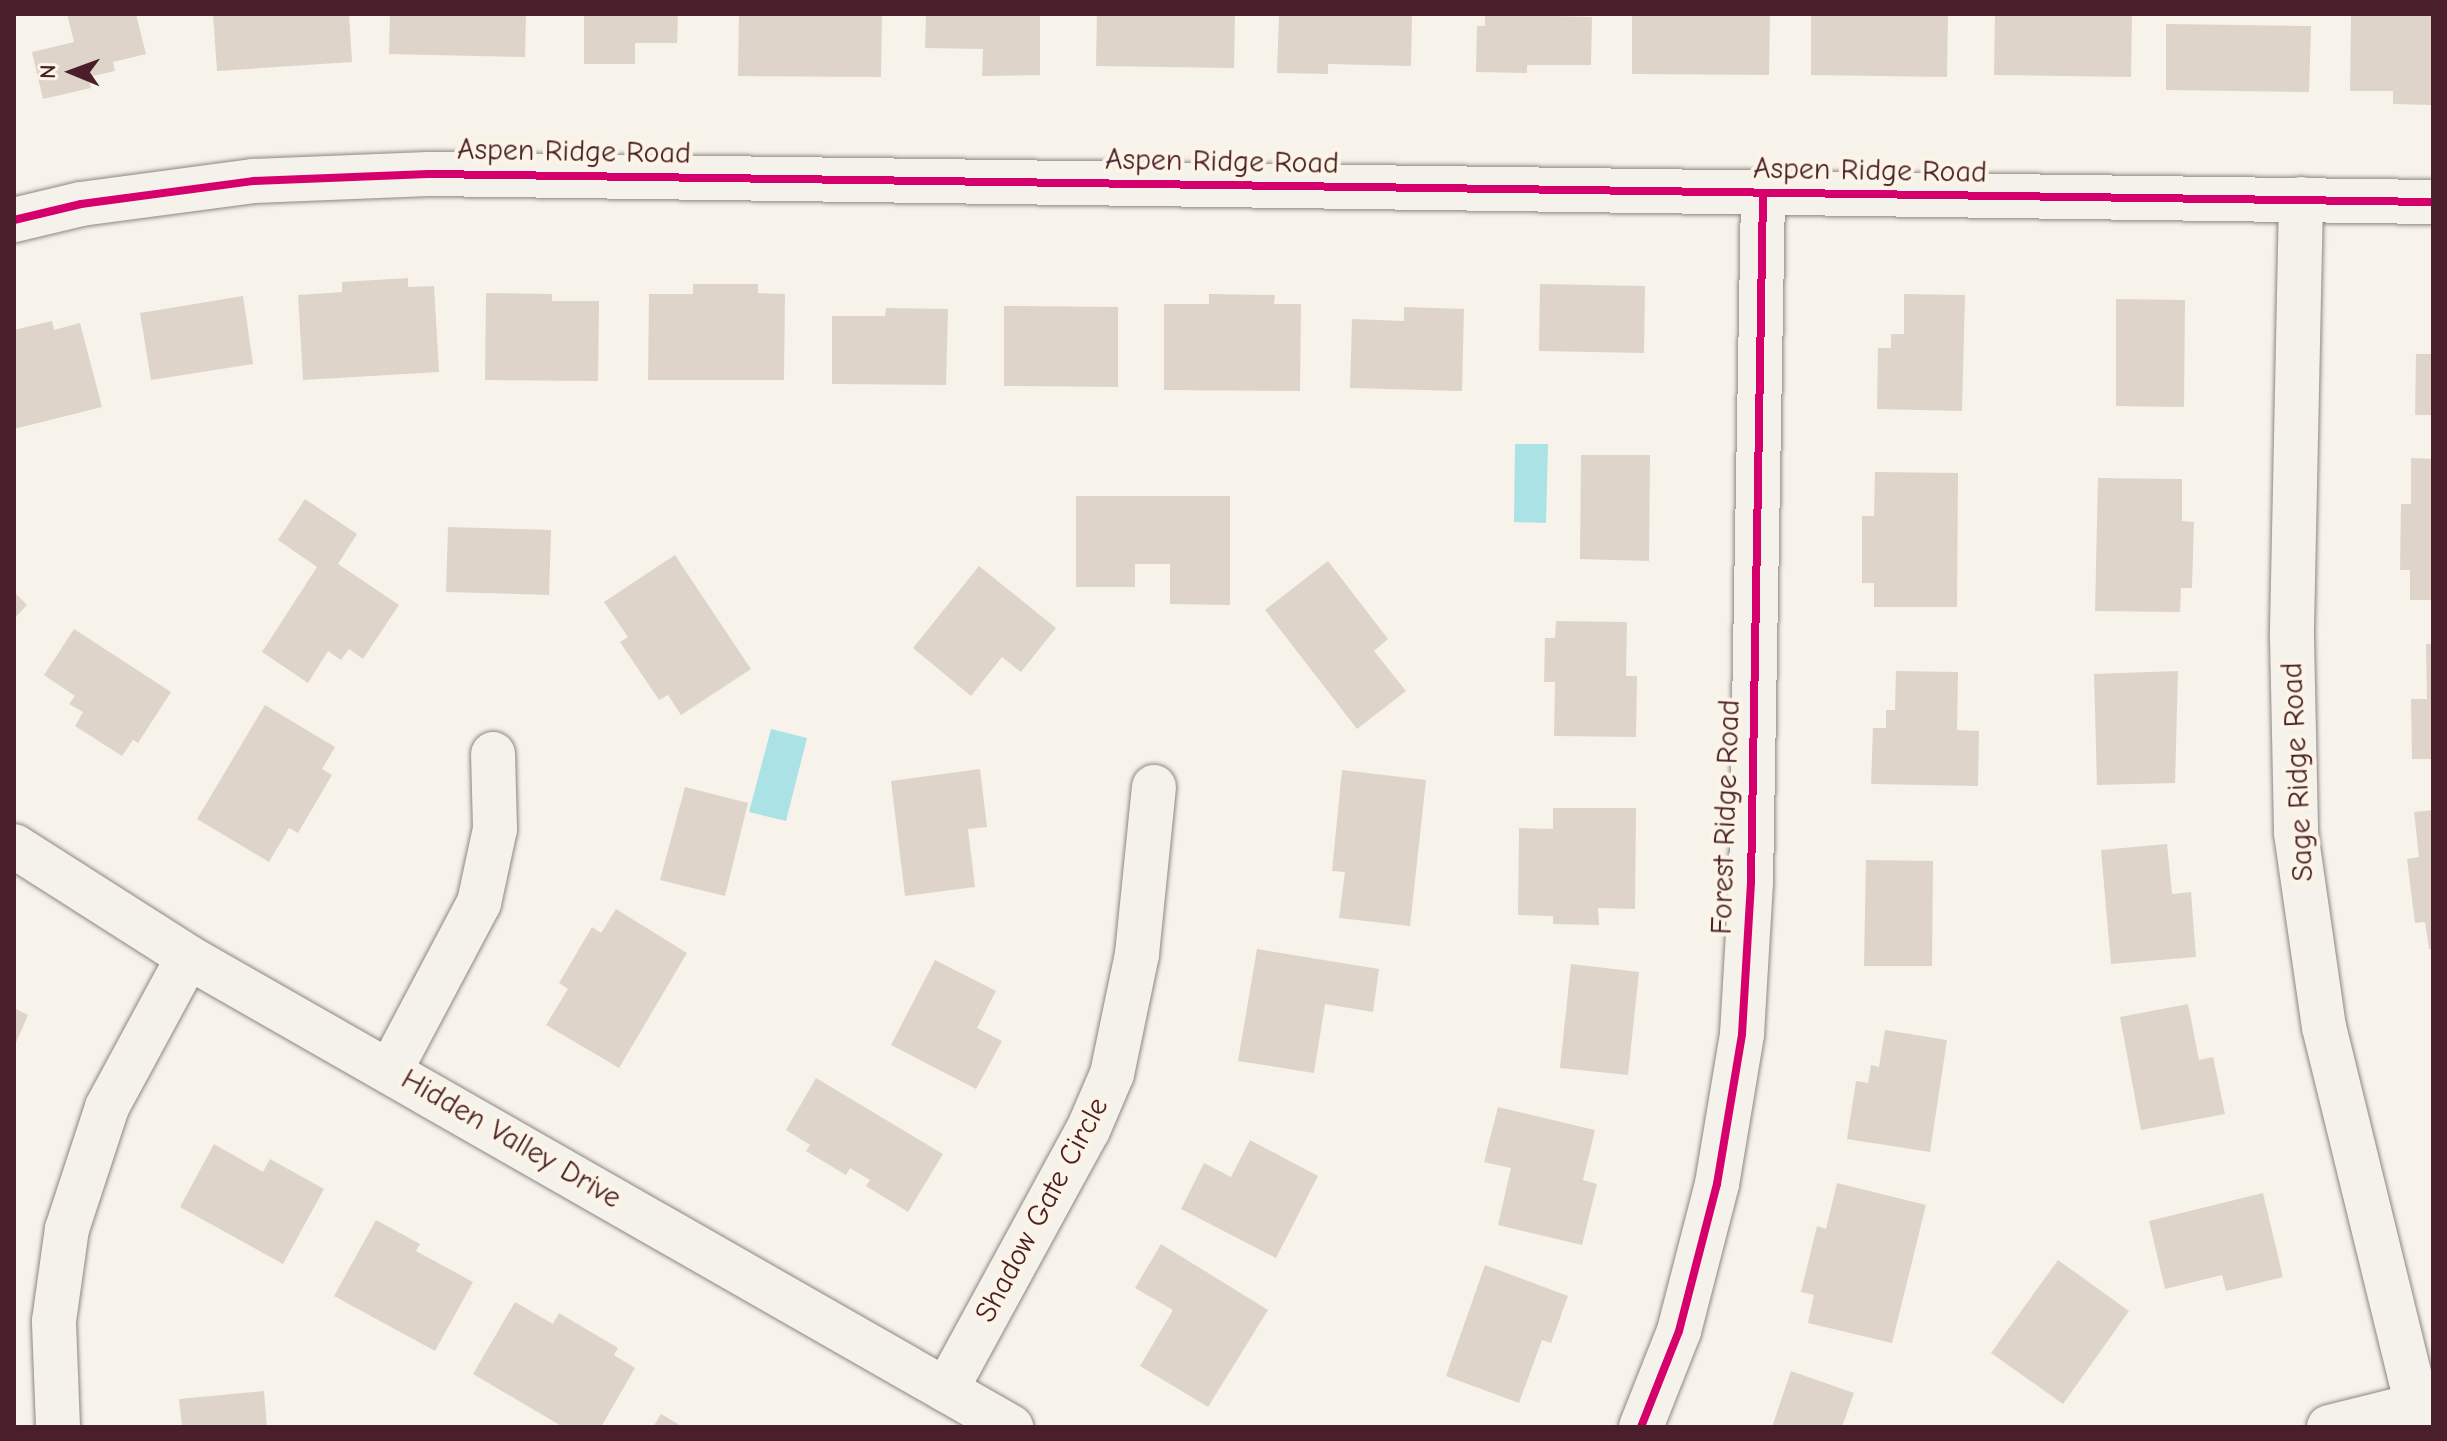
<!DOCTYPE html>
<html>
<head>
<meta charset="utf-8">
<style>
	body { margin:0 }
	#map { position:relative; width:2447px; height:1441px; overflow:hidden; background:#f7f3ea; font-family:"Comic Neue",sans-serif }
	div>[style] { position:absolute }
	.water>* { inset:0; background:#abe2e6 }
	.building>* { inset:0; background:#dfd4ca }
	.roads { filter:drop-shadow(0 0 2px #908684) drop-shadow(0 0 2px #908684) }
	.minor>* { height:44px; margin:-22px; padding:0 22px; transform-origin:22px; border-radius:22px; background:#f5f2ec }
	.cycleway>* { height:8px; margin:-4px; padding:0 4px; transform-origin:4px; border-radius:4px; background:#d6006c }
	span { translate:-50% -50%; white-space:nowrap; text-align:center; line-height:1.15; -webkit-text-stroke:8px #fcf5e5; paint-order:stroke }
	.street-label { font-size:30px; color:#4a1f2b }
	.frame { position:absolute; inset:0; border:16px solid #4a1f2b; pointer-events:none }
	.north { position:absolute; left:32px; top:32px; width:80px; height:80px; -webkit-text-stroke:6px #fcf5e5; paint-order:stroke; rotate:271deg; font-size:22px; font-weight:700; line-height:32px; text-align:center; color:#4a1f2b }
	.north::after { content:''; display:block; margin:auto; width:28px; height:36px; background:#4a1f2b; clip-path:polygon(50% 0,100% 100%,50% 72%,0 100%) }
</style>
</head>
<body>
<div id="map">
	<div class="water">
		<div style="clip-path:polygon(1515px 444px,1548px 444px,1546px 523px,1514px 522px)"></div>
		<div style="clip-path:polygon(771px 729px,807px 738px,786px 821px,749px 812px)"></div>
	</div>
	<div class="building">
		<div style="clip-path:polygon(67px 14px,136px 14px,146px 54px,113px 62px,115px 71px,89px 77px,91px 88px,43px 99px,32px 52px,74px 42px)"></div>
		<div style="clip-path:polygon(213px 14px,349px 14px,352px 62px,217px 71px)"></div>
		<div style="clip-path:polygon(390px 14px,526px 14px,525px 57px,389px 54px)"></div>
		<div style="clip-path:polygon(584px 14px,678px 14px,677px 43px,635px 43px,635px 64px,584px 64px)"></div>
		<div style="clip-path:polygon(739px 14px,882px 14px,881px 77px,738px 76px)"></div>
		<div style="clip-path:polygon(926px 14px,1040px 14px,1040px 75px,982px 76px,983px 49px,925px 48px)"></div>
		<div style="clip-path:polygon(1097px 14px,1235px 14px,1234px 68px,1096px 66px)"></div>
		<div style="clip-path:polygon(1279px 14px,1412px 14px,1411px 66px,1328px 64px,1328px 74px,1277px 73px)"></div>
		<div style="clip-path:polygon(1485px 14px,1592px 17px,1591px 65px,1527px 65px,1527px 73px,1476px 72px,1477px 26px,1485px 26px)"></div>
		<div style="clip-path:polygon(1632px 14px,1770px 14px,1769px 75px,1632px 74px)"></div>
		<div style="clip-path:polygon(1811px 14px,1948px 14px,1947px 77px,1811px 75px)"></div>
		<div style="clip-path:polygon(1995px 14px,2132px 14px,2131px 77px,1994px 75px)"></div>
		<div style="clip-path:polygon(2351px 14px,2433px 14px,2433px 105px,2393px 104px,2393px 91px,2350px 91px)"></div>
		<div style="clip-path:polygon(2166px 24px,2311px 26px,2309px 92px,2166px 90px)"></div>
		<div style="clip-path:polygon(408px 278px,408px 287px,434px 286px,439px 372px,303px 380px,298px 295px,342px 292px,342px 282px)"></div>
		<div style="clip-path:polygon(693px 284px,758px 284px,758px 293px,785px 294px,784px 380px,648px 380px,649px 294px,693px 294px)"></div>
		<div style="clip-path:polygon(1540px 284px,1645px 286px,1644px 353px,1539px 351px)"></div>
		<div style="clip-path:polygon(486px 293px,552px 294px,552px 301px,599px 301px,598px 381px,485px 380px)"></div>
		<div style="clip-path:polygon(1209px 294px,1275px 295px,1274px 304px,1301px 304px,1300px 391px,1164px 390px,1164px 304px,1209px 304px)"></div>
		<div style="clip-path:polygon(1904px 294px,1965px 295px,1962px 411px,1877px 409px,1878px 348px,1891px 348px,1891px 334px,1904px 334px)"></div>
		<div style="clip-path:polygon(243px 296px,253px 364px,151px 380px,140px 313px)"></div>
		<div style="clip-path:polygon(2116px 299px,2185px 300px,2184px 407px,2116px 406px)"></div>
		<div style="clip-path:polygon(1004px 306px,1118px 307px,1118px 387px,1004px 386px)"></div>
		<div style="clip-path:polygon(1404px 307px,1464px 309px,1462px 391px,1350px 388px,1352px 319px,1404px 321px)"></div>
		<div style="clip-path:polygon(886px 308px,948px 309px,946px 385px,832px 384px,832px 316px,885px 316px)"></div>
		<div style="clip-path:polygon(52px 321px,54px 330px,80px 323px,102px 407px,14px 429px,14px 330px)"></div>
		<div style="clip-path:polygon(2416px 354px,2433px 354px,2433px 415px,2415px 415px)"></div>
		<div style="clip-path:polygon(1581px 455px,1650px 455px,1649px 561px,1580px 559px)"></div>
		<div style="clip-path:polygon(2411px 458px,2433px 459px,2433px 600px,2410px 600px,2410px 570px,2400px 570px,2401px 504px,2411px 504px)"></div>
		<div style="clip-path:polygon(1875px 472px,1958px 473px,1957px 607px,1874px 607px,1874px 583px,1862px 583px,1862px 516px,1874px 516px)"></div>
		<div style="clip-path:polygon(2098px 478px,2182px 479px,2182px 521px,2194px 522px,2192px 588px,2181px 588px,2180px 612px,2095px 611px)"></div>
		<div style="clip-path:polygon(1076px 496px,1230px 496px,1230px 605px,1170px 604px,1170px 564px,1135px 564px,1135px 587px,1076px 587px)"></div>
		<div style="clip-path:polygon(305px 499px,357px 534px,338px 564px,399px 605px,363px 659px,349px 649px,341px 660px,328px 651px,308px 683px,262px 652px,317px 567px,278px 540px)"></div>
		<div style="clip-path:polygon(448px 527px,551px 530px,549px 595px,446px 592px)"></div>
		<div style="clip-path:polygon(675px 555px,751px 669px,681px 715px,668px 695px,659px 700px,620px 642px,628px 637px,604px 602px)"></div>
		<div style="clip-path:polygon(1328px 561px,1388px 639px,1374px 651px,1406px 691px,1357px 729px,1265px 610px)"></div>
		<div style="clip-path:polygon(979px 566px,1056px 628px,1021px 672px,1002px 657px,971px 696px,913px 648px)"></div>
		<div style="clip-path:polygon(14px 592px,27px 605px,14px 619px)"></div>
		<div style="clip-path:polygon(1556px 621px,1627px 622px,1626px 676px,1637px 676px,1636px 737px,1554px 736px,1555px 682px,1544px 682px,1545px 638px,1555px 638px)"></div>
		<div style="clip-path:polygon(74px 629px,171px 692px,138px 743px,133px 740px,122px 756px,75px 726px,83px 712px,69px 704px,75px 696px,44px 675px)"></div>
		<div style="clip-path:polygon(2426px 644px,2433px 644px,2433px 759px,2412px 759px,2411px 699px,2427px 699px)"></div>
		<div style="clip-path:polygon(1896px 671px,1958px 672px,1957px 730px,1979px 731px,1978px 786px,1871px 784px,1873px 728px,1886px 728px,1886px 710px,1895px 710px)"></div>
		<div style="clip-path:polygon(2178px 671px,2175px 783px,2097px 785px,2094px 674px)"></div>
		<div style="clip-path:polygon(265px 705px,335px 747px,322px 769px,332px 775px,298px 833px,289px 828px,269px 862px,197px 819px)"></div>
		<div style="clip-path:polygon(980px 769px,987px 827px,968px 829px,975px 887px,905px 896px,891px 781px)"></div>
		<div style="clip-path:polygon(1342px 770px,1426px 780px,1410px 926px,1339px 918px,1345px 872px,1332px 871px)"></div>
		<div style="clip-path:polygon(685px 787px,748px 803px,725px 896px,660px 880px)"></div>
		<div style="clip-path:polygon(1553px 808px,1636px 808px,1635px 909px,1598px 908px,1599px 925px,1553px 924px,1553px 916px,1518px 915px,1519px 828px,1553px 829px)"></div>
		<div style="clip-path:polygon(2433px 810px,2433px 949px,2429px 949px,2425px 922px,2415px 923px,2407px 859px,2419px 857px,2414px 812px)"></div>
		<div style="clip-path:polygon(2167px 844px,2172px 894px,2191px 892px,2196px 957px,2111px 964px,2101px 850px)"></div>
		<div style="clip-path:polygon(1866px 860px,1933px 861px,1932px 966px,1864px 966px)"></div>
		<div style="clip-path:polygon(616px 909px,687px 953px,619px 1068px,546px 1025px,568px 989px,559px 983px,592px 927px,601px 933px)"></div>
		<div style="clip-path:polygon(1257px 949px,1379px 969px,1373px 1012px,1325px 1004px,1314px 1073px,1238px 1061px)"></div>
		<div style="clip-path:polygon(935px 960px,996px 991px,977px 1028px,1002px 1041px,976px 1089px,891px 1045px)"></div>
		<div style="clip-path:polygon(1571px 964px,1639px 972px,1628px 1075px,1560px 1068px)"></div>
		<div style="clip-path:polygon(2188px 1004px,2199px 1060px,2213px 1057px,2225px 1114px,2141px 1130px,2120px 1017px)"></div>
		<div style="clip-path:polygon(14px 1008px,28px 1015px,14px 1047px)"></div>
		<div style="clip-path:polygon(1885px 1030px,1947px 1040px,1930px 1152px,1847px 1139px,1856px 1081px,1868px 1083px,1871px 1065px,1879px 1067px)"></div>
		<div style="clip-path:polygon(816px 1078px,943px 1154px,908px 1212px,866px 1186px,870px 1180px,850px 1168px,846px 1175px,806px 1151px,810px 1145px,786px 1130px)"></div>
		<div style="clip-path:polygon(1498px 1107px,1595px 1130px,1583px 1180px,1597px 1184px,1582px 1245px,1498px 1225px,1511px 1168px,1484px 1162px)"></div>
		<div style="clip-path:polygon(1250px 1140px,1318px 1176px,1276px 1258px,1181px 1209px,1204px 1163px,1231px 1177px)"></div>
		<div style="clip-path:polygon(214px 1144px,263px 1172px,270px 1159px,324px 1189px,283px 1264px,180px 1207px)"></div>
		<div style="clip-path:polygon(1837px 1183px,1926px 1205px,1892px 1343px,1808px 1323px,1814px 1295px,1801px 1292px,1817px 1226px,1826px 1229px)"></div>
		<div style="clip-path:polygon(2263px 1193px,2283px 1277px,2226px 1291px,2222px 1275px,2165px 1289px,2149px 1221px)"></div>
		<div style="clip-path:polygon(376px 1220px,420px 1244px,416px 1251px,473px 1282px,435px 1351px,334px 1296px)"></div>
		<div style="clip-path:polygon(1161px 1244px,1268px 1310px,1208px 1407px,1140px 1366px,1173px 1310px,1135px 1288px)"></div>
		<div style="clip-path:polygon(2058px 1260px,2129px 1311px,2063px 1404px,1991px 1353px)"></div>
		<div style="clip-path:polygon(1485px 1265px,1568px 1296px,1551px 1343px,1542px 1340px,1519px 1403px,1446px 1376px)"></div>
		<div style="clip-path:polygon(515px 1302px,553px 1324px,559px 1313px,618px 1348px,614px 1355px,635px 1368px,601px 1427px,563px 1427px,473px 1374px)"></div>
		<div style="clip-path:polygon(1791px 1371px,1854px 1393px,1842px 1427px,1772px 1427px)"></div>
		<div style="clip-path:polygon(264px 1391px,267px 1427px,182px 1427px,179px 1399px)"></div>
		<div style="clip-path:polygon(661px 1414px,683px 1427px,653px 1427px)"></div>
	</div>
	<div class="roads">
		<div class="minor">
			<div style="left:2301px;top:199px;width:439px;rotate:91.2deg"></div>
			<div style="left:2292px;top:638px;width:195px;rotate:88.8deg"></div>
			<div style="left:2296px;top:833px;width:196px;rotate:81.8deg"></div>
			<div style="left:2324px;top:1027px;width:412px;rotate:76.2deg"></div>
			<div style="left:14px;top:220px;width:69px;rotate:-13.4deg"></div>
			<div style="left:81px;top:204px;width:175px;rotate:-7.6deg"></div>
			<div style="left:254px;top:181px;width:174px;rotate:-2.3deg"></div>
			<div style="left:428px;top:174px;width:2005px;rotate:0.8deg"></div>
			<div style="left:14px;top:846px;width:206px;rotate:32.5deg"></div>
			<div style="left:188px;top:957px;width:948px;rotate:29.73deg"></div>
			<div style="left:391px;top:1069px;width:188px;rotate:-62.1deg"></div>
			<div style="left:479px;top:903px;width:76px;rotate:-77.8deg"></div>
			<div style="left:495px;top:829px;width:75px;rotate:-91.5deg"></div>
			<div style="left:946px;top:1390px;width:296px;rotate:-61.4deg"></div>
			<div style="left:1088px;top:1130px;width:61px;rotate:-66.8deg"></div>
			<div style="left:1112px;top:1074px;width:123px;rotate:-78.2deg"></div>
			<div style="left:1137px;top:954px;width:168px;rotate:-84.2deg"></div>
			<div style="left:58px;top:1427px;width:106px;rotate:-92.2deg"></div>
			<div style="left:54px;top:1321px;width:93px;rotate:-82deg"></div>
			<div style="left:67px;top:1229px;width:128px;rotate:-71.8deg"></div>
			<div style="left:107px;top:1107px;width:170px;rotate:-61.6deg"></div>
			<div style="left:1641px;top:1427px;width:103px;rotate:-68.4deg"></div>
			<div style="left:1679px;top:1331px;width:152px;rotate:-75.5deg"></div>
			<div style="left:1717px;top:1184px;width:152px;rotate:-80.5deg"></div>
			<div style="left:1742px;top:1034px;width:152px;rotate:-86.6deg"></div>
			<div style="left:1751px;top:882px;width:688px;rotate:-89deg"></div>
			<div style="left:2329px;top:1427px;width:91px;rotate:-14deg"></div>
		</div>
	</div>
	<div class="cycleway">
		<div style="left:14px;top:220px;width:69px;rotate:-13.4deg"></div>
		<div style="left:81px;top:204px;width:175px;rotate:-7.6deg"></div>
		<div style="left:254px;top:181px;width:174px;rotate:-2.3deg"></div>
		<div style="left:428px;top:174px;width:2005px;rotate:0.8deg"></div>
		<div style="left:1641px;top:1427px;width:103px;rotate:-68.4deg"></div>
		<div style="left:1679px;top:1331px;width:152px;rotate:-75.5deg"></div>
		<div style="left:1717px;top:1184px;width:152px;rotate:-80.5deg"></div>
		<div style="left:1742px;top:1034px;width:152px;rotate:-86.6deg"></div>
		<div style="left:1751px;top:882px;width:688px;rotate:-89deg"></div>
	</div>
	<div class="street-label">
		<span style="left:574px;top:152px;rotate:1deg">Aspen Ridge Road</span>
		<span style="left:1222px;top:162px;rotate:1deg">Aspen Ridge Road</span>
		<span style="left:1870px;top:171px;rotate:1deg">Aspen Ridge Road</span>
		<span style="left:2298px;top:772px;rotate:-93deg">Sage Ridge Road</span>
		<span style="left:1726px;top:817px;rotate:-88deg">Forest Ridge Road</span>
		<span style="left:511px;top:1139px;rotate:30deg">Hidden Valley Drive</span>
		<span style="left:1042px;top:1210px;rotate:-62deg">Shadow Gate Circle</span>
	</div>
	<div class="frame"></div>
	<div class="north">N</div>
</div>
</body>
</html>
